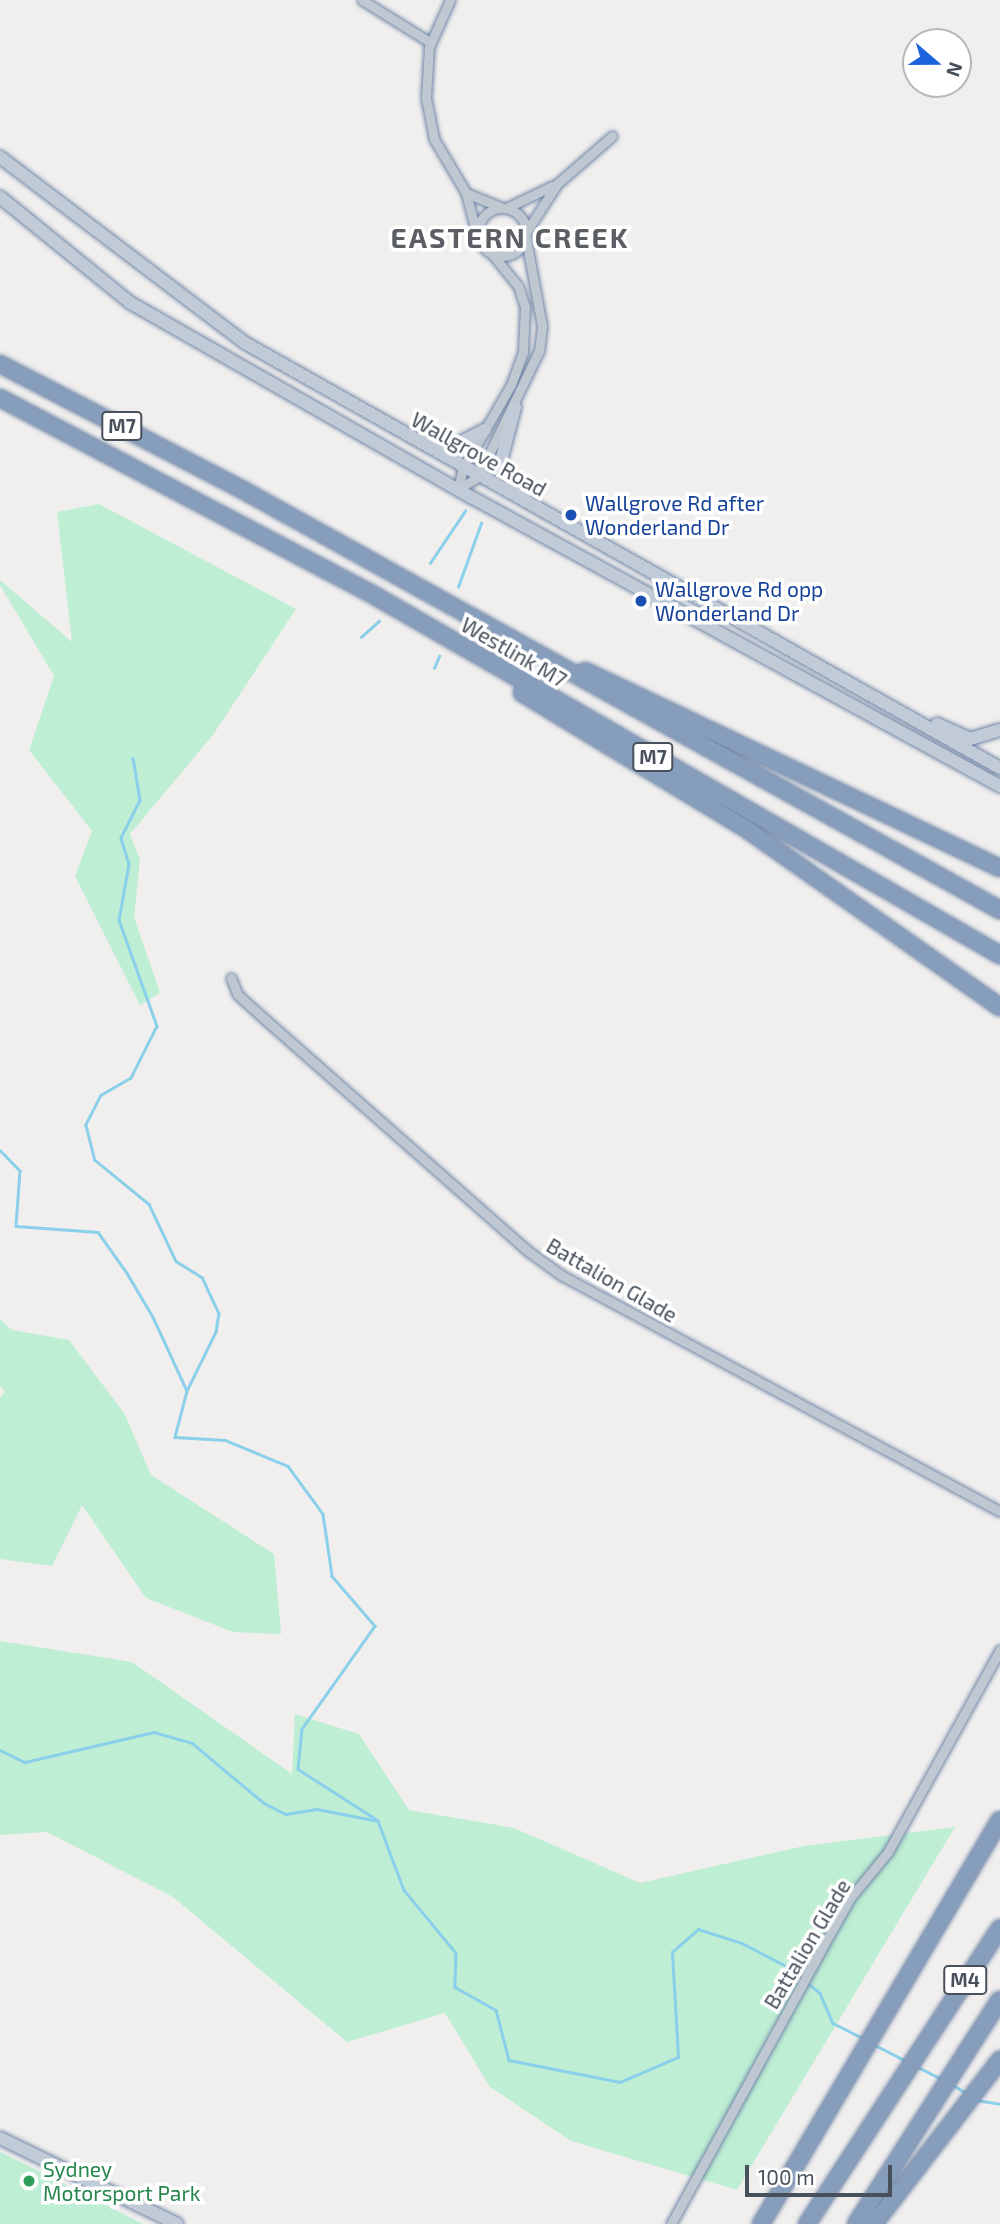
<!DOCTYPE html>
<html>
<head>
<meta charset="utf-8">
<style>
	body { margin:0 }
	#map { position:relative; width:1000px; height:2224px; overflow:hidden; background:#f1efee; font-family:"Exo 2",sans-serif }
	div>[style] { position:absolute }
	.green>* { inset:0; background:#beeed4 }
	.stream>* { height:2.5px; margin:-1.25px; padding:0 1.25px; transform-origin:1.25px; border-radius:1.25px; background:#8bd0ea }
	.roads { filter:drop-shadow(0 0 2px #7288a8) drop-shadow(0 0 2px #7288a8) }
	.street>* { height:9px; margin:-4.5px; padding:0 4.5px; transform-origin:4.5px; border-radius:4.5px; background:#bfc8d0 }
	.street>.ring { margin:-4.5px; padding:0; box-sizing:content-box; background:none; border:9px solid #bfc8d0; border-radius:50% }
	.secondary>* { height:12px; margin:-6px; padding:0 6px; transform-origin:6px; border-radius:6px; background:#c1cad7 }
	.highway>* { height:16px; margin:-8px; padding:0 8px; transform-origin:8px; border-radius:8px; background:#879dbc }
	.dots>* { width:19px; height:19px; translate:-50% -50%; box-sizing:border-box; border:4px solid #fff; border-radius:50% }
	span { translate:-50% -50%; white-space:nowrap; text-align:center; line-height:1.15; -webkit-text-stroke:7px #fff; paint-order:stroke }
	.shield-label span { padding:2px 5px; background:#fff; border:2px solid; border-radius:5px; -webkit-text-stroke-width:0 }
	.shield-label { font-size:19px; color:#47505b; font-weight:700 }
	.street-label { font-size:21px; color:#47505b }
	.transit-label { font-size:21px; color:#164399 }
	.left { translate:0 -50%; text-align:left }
	.leisure-label { font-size:21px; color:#27864d }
	.district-label { font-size:28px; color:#5b5e63; font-weight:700; letter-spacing:2px }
	.north { position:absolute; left:902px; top:28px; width:70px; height:70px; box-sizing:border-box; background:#fff; border:2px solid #b5b9bd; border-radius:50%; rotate:110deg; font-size:19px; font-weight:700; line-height:28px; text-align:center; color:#47505b }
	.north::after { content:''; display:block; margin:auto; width:24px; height:32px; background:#1d63dd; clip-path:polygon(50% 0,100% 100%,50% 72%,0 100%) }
	.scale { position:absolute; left:745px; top:2165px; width:147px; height:32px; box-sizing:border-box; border:4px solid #47505b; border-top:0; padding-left:9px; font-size:21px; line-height:24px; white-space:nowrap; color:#47505b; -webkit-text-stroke:5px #fff; paint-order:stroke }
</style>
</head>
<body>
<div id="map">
	<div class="green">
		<div style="clip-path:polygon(99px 504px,296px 609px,213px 735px,130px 834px,140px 860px,134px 917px,160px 993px,140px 1005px,75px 876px,92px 831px,29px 750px,54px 676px,0 585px,0 580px,72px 642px,57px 512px)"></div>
		<div style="clip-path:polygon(0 1319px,12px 1330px,69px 1340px,124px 1413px,151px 1475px,274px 1554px,281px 1634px,233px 1632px,146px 1598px,82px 1505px,52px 1566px,0 1559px,0 1398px,5px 1391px,0 1386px)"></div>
		<div style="clip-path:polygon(0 1641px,132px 1662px,292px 1774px,295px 1714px,359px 1734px,409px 1810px,514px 1828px,640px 1883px,804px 1846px,955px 1827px,737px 2190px,571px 2141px,490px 2087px,445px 2013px,347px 2042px,173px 1897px,47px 1832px,0 1835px)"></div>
		<div style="clip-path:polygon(0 2152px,39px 2171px,143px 2224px,0 2224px)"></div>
	</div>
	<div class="stream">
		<div style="left:430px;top:563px;width:63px;rotate:-56.1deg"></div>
		<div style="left:458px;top:587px;width:68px;rotate:-70.2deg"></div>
		<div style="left:361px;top:637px;width:24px;rotate:-42deg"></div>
		<div style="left:434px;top:668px;width:13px;rotate:-67deg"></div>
		<div style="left:133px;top:758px;width:43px;rotate:80.5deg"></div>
		<div style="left:140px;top:800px;width:42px;rotate:116.6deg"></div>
		<div style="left:121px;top:838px;width:27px;rotate:73deg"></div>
		<div style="left:129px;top:864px;width:57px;rotate:100.1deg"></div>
		<div style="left:119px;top:920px;width:113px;rotate:70.3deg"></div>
		<div style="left:157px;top:1026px;width:58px;rotate:116.6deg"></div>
		<div style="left:131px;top:1078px;width:34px;rotate:150deg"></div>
		<div style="left:101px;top:1095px;width:34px;rotate:117deg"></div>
		<div style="left:86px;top:1125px;width:36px;rotate:76deg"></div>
		<div style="left:95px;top:1160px;width:70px;rotate:39.2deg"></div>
		<div style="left:149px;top:1204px;width:63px;rotate:64.7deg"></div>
		<div style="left:176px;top:1261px;width:31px;rotate:32deg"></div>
		<div style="left:202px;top:1277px;width:40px;rotate:65deg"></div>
		<div style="left:219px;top:1313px;width:19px;rotate:99deg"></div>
		<div style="left:216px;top:1332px;width:66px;rotate:116.2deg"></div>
		<div style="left:0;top:1150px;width:29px;rotate:46deg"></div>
		<div style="left:20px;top:1171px;width:55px;rotate:94.2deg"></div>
		<div style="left:16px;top:1226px;width:82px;rotate:4.2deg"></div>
		<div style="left:98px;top:1232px;width:50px;rotate:54.7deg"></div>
		<div style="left:127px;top:1273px;width:51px;rotate:59.4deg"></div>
		<div style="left:153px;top:1317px;width:81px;rotate:65.3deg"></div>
		<div style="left:187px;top:1391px;width:48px;rotate:104.6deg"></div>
		<div style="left:175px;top:1437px;width:50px;rotate:3.4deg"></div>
		<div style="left:225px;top:1440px;width:68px;rotate:22.4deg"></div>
		<div style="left:288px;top:1466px;width:59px;rotate:53.9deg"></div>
		<div style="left:323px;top:1514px;width:63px;rotate:81.7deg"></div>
		<div style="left:332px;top:1576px;width:66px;rotate:49.3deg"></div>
		<div style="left:375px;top:1626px;width:126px;rotate:125.3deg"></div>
		<div style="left:302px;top:1729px;width:40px;rotate:95.7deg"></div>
		<div style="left:298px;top:1769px;width:93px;rotate:32.7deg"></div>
		<div style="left:0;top:1750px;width:28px;rotate:26deg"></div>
		<div style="left:25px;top:1762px;width:132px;rotate:-13.1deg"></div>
		<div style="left:154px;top:1732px;width:40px;rotate:16deg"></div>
		<div style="left:192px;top:1743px;width:94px;rotate:39.8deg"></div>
		<div style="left:264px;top:1803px;width:25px;rotate:27deg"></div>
		<div style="left:286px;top:1814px;width:31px;rotate:-9deg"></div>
		<div style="left:317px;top:1809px;width:62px;rotate:11.1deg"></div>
		<div style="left:378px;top:1821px;width:74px;rotate:69.4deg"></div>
		<div style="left:404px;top:1890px;width:82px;rotate:50.5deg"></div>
		<div style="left:456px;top:1953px;width:34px;rotate:92deg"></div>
		<div style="left:455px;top:1987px;width:47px;rotate:29.3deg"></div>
		<div style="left:496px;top:2010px;width:52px;rotate:75.4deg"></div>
		<div style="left:509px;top:2060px;width:113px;rotate:11.2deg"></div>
		<div style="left:620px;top:2082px;width:63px;rotate:-23.3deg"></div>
		<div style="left:678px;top:2057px;width:105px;rotate:-93.3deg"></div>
		<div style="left:672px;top:1952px;width:35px;rotate:-41deg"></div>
		<div style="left:698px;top:1929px;width:46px;rotate:17.7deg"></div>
		<div style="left:742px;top:1943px;width:52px;rotate:27.6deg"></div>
		<div style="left:788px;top:1967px;width:41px;rotate:39.1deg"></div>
		<div style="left:820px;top:1993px;width:33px;rotate:67deg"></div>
		<div style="left:833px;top:2023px;width:34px;rotate:27deg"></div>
		<div style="left:875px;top:2045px;width:36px;rotate:27deg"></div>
		<div style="left:916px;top:2066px;width:28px;rotate:27deg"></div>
		<div style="left:953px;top:2085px;width:17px;rotate:31deg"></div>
		<div style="left:976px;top:2100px;width:24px;rotate:9deg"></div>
	</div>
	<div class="roads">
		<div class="street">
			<div style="left:362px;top:0;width:81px;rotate:31.9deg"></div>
			<div style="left:450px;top:0;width:51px;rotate:114.1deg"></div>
			<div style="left:429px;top:47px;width:51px;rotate:93.4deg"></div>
			<div style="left:426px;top:98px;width:42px;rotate:79deg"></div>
			<div style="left:434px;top:139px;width:63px;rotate:59.3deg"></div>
			<div style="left:466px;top:193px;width:48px;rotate:75.4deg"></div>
			<div style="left:466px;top:193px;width:37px;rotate:22deg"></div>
			<div class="ring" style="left:478px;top:208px;width:39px;height:39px"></div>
			<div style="left:506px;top:208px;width:51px;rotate:-25.6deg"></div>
			<div style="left:526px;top:232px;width:57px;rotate:-57.1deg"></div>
			<div style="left:557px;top:184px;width:73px;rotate:-41.1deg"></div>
			<div style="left:458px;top:489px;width:23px;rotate:-31deg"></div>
			<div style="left:478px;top:477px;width:140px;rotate:-64.2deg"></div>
			<div style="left:539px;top:351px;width:25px;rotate:-83deg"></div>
			<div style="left:542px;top:326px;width:88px;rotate:-100.4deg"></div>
			<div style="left:458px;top:489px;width:22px;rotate:-77deg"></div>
			<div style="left:463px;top:468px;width:96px;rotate:-60deg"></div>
			<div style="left:511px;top:385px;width:35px;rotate:-70deg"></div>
			<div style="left:523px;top:352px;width:45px;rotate:-87.5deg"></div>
			<div style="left:525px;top:307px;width:22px;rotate:-108deg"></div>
			<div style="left:518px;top:286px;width:38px;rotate:-129deg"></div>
			<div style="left:231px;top:978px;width:18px;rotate:68deg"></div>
			<div style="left:238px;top:995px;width:39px;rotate:42deg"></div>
			<div style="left:267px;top:1021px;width:348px;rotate:41.4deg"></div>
			<div style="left:528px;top:1251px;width:41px;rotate:36deg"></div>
			<div style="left:561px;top:1275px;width:498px;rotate:28.3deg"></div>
			<div style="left:671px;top:2224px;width:317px;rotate:-61.3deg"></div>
			<div style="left:823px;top:1946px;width:56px;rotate:-60.3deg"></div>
			<div style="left:851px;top:1897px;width:58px;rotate:-50.6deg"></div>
			<div style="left:888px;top:1852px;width:231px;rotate:-61deg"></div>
		</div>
		<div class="secondary">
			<div style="left:0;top:157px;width:308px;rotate:37.2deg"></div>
			<div style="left:245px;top:343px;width:866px;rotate:29.38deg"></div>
			<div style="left:0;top:197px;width:166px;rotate:39.1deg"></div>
			<div style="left:129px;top:302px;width:396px;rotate:29.7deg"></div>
			<div style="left:473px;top:498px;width:601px;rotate:28.66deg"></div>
			<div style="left:515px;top:407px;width:60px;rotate:104.5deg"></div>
			<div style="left:500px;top:465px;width:40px;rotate:53deg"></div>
			<div style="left:422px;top:437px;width:22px;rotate:22deg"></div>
			<div style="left:442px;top:445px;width:15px;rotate:-4deg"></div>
			<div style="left:457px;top:444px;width:31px;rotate:-27deg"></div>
			<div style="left:937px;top:724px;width:36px;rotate:24deg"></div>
			<div style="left:970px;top:739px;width:31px;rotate:-17deg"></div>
			<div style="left:0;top:2138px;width:197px;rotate:25.9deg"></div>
		</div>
		<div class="highway">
			<div style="left:0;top:364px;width:274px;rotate:27.4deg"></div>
			<div style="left:243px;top:490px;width:866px;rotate:29.02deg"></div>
			<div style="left:0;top:398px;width:426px;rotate:27.8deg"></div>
			<div style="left:377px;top:597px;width:719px;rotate:29.88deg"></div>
			<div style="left:585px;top:671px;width:459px;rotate:25.4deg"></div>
			<div style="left:522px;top:693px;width:264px;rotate:31.2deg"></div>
			<div style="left:748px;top:830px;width:308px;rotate:35.1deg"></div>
			<div style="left:761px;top:2224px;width:469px;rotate:-59.4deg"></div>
			<div style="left:807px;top:2224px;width:353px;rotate:-56.9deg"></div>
			<div style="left:856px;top:2224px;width:266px;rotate:-57.3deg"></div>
			<div style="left:874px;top:2224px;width:207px;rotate:-52.5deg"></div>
		</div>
	</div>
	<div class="dots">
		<div style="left:571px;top:515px;background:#1a4fb4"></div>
		<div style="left:641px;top:601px;background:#1a4fb4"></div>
		<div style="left:29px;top:2181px;background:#2e9e5b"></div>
	</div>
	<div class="shield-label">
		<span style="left:122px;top:426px">M7</span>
		<span style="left:653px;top:757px">M7</span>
		<span style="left:965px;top:1980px">M4</span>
	</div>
	<div class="street-label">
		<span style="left:479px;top:454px;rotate:29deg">Wallgrove Road</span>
		<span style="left:514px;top:652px;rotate:30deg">Westlink M7</span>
		<span style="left:612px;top:1280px;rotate:30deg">Battalion Glade</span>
		<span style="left:807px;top:1944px;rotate:-59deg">Battalion Glade</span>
	</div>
	<div class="transit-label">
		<span class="left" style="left:585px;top:515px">Wallgrove Rd after<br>Wonderland Dr</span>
		<span class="left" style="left:655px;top:601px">Wallgrove Rd opp<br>Wonderland Dr</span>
	</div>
	<div class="leisure-label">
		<span class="left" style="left:43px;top:2181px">Sydney<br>Motorsport Park</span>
	</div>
	<div class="district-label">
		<span style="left:510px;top:237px">EASTERN CREEK</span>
	</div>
	<div class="north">N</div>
	<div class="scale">100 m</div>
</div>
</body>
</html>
